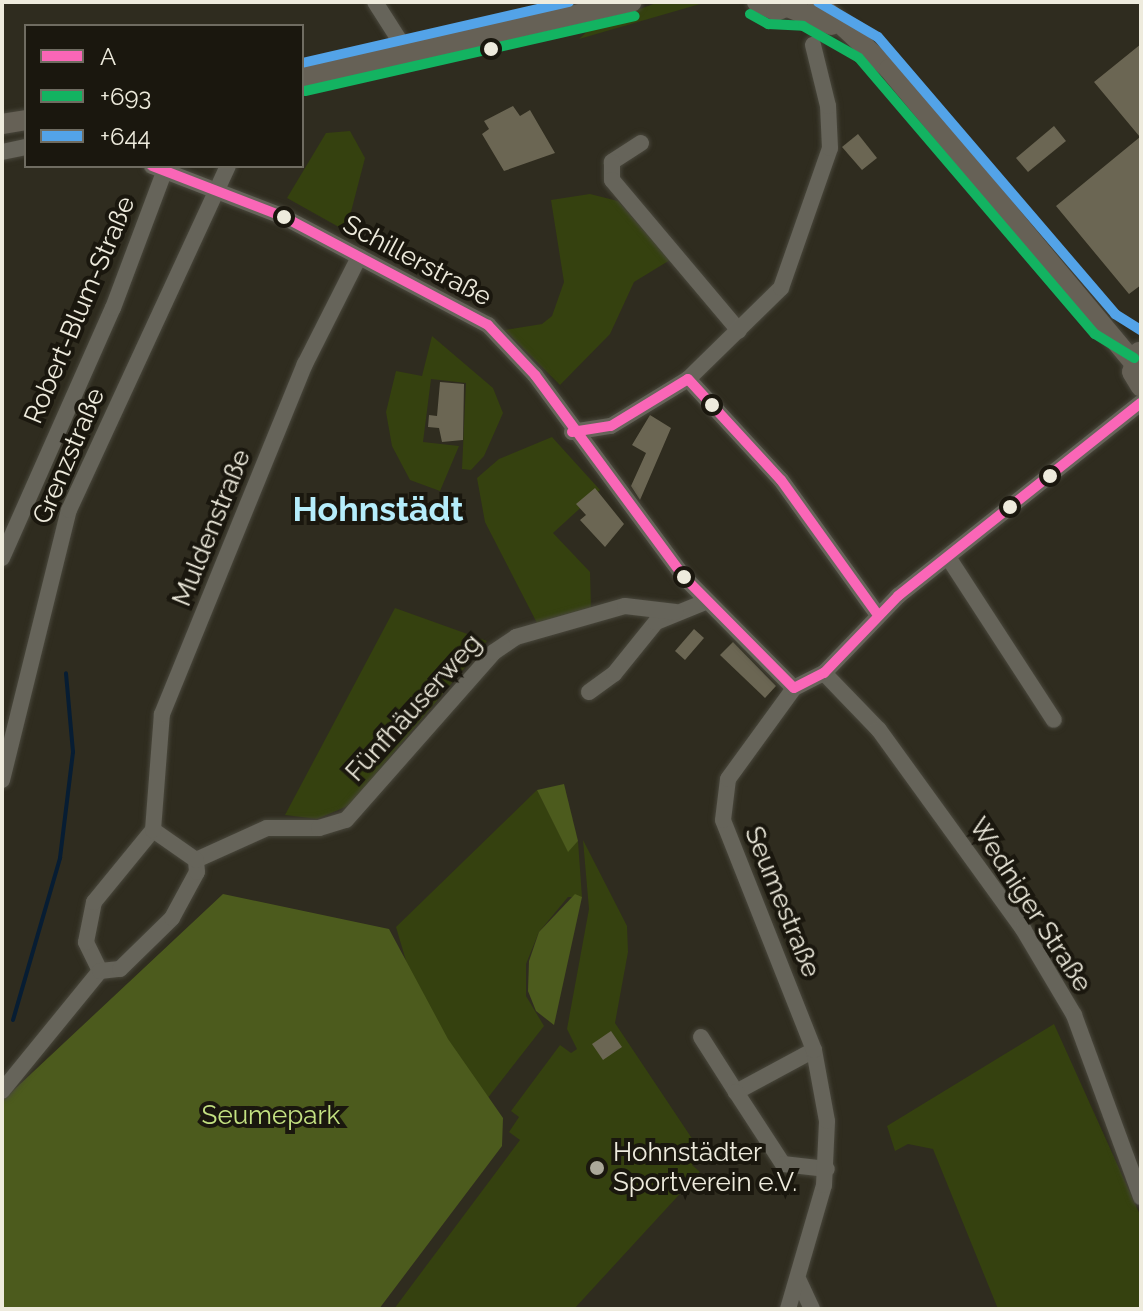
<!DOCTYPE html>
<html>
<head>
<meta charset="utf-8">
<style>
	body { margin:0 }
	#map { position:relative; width:1143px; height:1311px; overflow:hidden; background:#2f2c1f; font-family:Raleway,sans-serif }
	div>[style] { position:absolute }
	.green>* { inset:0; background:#35410f }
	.forest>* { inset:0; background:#4c5b1d }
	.stream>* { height:4px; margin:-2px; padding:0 2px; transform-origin:2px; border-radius:2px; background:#071d33 }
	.building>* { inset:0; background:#6b6653 }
	.roads { filter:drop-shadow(0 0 2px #49473c) drop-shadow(0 0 2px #49473c) }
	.minor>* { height:16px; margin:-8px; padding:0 8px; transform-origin:8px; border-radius:8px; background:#66645a }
	.major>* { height:20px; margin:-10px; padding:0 10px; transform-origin:10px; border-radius:10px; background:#666156 }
	.bus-1>* { height:10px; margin:-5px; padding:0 5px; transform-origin:5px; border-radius:5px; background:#fa66b7 }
	.bus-2>* { height:10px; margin:-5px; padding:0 5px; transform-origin:5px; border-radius:5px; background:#13b361 }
	.bus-3>* { height:10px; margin:-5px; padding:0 5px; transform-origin:5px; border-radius:5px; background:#53a3e8 }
	.dots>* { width:22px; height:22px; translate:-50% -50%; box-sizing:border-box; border:4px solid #1a170e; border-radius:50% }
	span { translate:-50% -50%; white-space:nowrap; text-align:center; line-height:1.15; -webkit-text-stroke:8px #1a170e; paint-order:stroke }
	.street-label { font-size:26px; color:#eeebdd }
	.park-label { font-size:26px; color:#c4e282 }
	.poi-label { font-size:26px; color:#eeebdd }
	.left { translate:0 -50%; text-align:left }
	.district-label { font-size:34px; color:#b5edfb; font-weight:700 }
	.frame { position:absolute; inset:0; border:4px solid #eeebdd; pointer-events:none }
	.legend { position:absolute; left:24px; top:24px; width:280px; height:144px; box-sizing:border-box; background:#1a170e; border:2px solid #6f6c61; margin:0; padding:10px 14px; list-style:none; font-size:24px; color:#eeebdd }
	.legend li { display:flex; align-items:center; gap:16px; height:40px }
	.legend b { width:40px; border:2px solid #6f6c61 }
</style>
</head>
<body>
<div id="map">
	<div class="green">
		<div style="clip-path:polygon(659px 2px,707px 2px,579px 39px,593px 26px)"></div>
		<div style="clip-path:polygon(350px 131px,365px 158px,346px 231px,287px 198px,326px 133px)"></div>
		<div style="clip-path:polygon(590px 194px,618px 201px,670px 260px,634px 282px,610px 334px,560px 385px,505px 330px,542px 324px,552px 316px,564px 282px,551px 200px)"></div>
		<div style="clip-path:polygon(432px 336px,493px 388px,503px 413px,484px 456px,471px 470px,462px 469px,466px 383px,431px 379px,423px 442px,459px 446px,440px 491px,410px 480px,392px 446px,386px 412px,396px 371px,422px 376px)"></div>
		<div style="clip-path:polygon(552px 437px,600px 490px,553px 533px,590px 572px,591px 609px,537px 623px,485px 522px,477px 478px,499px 459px)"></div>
		<div style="clip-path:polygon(395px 608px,487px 641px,350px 805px,317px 819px,285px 815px)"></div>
		<div style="clip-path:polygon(537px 790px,568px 851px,578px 841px,582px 897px,568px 897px,539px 932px,526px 964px,526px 996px,544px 1026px,397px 1214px,412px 981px,396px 927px)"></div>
		<div style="clip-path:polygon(583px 840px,627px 926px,628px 952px,615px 1023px,701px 1152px,692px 1165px,700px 1172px,574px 1309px,394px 1309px,520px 1140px,509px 1132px,519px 1117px,511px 1111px,560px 1045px,571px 1053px,577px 1049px,567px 1029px,589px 909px)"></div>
		<div style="clip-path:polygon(1054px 1024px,1141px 1217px,1141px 1309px,998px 1309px,933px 1149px,908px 1144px,895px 1151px,887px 1126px)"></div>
	</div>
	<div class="forest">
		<div style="clip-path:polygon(564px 784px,578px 841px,568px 852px,537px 790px)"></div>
		<div style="clip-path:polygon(223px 894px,389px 929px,448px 1039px,503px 1118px,502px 1146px,379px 1309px,2px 1309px,2px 1101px)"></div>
		<div style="clip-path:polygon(575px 894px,582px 897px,554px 1025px,536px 1011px,528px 991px,529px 961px,539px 932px)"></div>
	</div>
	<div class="stream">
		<div style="left:13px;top:1020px;width:169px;rotate:-73.8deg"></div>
		<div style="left:60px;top:858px;width:107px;rotate:-83deg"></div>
		<div style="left:73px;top:752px;width:79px;rotate:-95.1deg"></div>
	</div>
	<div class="building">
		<div style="clip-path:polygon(1141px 44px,1141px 285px,1129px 294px,1056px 206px,1140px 137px,1094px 82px)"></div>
		<div style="clip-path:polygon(513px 106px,520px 116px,530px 110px,555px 153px,504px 171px,482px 134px,489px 129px,484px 121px)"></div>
		<div style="clip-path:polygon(1054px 126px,1066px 141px,1028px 172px,1016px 158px)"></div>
		<div style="clip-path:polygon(858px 134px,877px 158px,862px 170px,842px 147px)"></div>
		<div style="clip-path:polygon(440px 382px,464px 384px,463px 440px,442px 442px,439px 428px,428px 427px,429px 415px,437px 416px)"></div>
		<div style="clip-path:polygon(650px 415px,671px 428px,640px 500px,631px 486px,646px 453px,632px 445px)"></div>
		<div style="clip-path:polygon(595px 488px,624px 524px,605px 547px,580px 520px,586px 515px,576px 504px)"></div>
		<div style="clip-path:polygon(694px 629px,704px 638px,685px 660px,675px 651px)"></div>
		<div style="clip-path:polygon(733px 642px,776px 686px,765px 698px,720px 655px)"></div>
		<div style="clip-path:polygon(611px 1031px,622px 1047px,603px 1060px,592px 1044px)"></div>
	</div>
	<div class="roads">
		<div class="minor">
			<div style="left:375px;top:2px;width:65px;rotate:57.5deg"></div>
			<div style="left:641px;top:143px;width:35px;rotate:147deg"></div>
			<div style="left:612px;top:162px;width:18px;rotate:90deg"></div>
			<div style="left:612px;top:180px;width:197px;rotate:49.9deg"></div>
			<div style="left:2px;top:152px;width:25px;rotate:-12deg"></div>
			<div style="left:152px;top:166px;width:142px;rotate:21.1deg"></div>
			<div style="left:284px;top:217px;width:231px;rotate:27.9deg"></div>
			<div style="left:488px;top:325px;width:69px;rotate:46.8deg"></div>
			<div style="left:535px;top:375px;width:251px;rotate:53.6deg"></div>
			<div style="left:684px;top:577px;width:156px;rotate:45.3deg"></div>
			<div style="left:688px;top:379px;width:137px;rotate:47.4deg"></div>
			<div style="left:781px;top:480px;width:166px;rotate:54.3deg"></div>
			<div style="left:572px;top:432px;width:39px;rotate:-9deg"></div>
			<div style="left:611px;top:426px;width:90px;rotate:-31.4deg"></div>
			<div style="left:688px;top:379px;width:130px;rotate:-44.4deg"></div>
			<div style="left:781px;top:288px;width:148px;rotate:-70.7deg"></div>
			<div style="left:830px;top:148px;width:42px;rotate:-92.7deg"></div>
			<div style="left:828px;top:106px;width:63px;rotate:-103.8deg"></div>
			<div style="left:948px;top:557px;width:194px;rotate:57deg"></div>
			<div style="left:2px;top:558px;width:274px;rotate:-66.1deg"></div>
			<div style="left:113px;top:308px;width:147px;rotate:-69.4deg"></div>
			<div style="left:824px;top:673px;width:79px;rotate:46deg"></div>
			<div style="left:879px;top:730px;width:246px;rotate:54.1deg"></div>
			<div style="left:1023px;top:929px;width:100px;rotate:59.3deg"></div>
			<div style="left:1074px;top:1015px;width:194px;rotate:69.8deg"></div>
			<div style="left:589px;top:692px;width:31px;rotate:-36deg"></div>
			<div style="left:614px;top:674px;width:67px;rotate:-51.1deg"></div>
			<div style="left:656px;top:622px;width:53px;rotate:-22.2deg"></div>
			<div style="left:2px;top:780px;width:278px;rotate:-76.1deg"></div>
			<div style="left:69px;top:510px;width:379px;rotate:-65.2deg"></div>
			<div style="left:196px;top:860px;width:78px;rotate:-24.3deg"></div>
			<div style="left:267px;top:828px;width:52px"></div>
			<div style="left:319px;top:828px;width:28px;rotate:-17deg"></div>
			<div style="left:346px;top:820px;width:224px;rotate:-48.6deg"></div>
			<div style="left:494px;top:652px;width:27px;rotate:-34deg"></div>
			<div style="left:516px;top:637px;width:113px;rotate:-15.9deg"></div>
			<div style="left:625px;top:606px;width:51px;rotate:6.7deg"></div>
			<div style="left:100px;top:971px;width:32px;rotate:-116deg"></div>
			<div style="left:86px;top:942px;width:41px;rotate:-78.7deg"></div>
			<div style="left:94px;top:902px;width:93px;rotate:-50.7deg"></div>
			<div style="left:701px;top:1037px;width:65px;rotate:57.5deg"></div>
			<div style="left:814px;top:1050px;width:89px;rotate:151.7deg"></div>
			<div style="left:736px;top:1092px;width:86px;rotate:56.9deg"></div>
			<div style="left:783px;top:1164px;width:44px;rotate:6.5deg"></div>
			<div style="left:2px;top:1091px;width:155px;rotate:-50.8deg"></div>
			<div style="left:100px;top:971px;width:20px;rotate:-6deg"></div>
			<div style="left:120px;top:969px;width:73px;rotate:-44.4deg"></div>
			<div style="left:172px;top:918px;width:52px;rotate:-61.5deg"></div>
			<div style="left:197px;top:872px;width:12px;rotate:-95deg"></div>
			<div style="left:196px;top:860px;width:52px;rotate:-145.1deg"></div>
			<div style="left:153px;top:830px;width:116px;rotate:-85.6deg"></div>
			<div style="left:162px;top:714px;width:378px;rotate:-67.8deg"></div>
			<div style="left:305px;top:364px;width:120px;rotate:-63.2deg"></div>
			<div style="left:799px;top:1281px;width:31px;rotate:65deg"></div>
			<div style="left:788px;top:1309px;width:129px;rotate:-73.8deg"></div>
			<div style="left:824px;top:1185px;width:64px;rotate:-87.3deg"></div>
			<div style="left:827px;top:1121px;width:72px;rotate:-100.4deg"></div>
			<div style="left:814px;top:1050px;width:247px;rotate:-111.6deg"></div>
			<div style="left:723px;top:820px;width:41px;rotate:-83deg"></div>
			<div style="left:728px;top:779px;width:112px;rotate:-54deg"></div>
			<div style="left:794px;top:688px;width:34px;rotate:-27deg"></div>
			<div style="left:824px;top:673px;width:107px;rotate:-46.1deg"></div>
			<div style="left:898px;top:596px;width:310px;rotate:-38.5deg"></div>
		</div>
		<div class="major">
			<div style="left:757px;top:2px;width:21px;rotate:25deg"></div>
			<div style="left:776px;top:11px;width:23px;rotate:-23deg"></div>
			<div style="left:817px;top:2px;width:98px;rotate:42.9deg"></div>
			<div style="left:889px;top:69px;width:381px;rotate:50.2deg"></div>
			<div style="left:790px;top:8px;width:45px;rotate:22deg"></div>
			<div style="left:302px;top:77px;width:338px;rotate:-12.8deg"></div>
			<div style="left:2px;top:124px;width:24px;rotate:-9deg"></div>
			<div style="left:1139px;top:352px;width:21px;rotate:109deg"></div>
			<div style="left:1132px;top:372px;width:17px;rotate:59deg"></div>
		</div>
	</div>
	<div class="bus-1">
		<div style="left:152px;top:166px;width:142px;rotate:21.1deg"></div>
		<div style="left:284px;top:217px;width:231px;rotate:27.9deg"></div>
		<div style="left:488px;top:325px;width:69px;rotate:46.8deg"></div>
		<div style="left:535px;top:375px;width:251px;rotate:53.6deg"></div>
		<div style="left:684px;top:577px;width:156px;rotate:45.3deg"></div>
		<div style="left:794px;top:688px;width:34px;rotate:-27deg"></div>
		<div style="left:824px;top:673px;width:107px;rotate:-46.1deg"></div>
		<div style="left:898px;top:596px;width:310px;rotate:-38.5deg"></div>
		<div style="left:572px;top:432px;width:39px;rotate:-9deg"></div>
		<div style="left:611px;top:426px;width:90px;rotate:-31.4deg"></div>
		<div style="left:688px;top:379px;width:137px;rotate:47.4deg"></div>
		<div style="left:781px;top:480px;width:166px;rotate:54.3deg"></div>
	</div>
	<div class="bus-2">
		<div style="left:750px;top:14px;width:21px;rotate:29deg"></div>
		<div style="left:768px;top:24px;width:35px;rotate:3deg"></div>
		<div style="left:803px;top:26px;width:64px;rotate:29.7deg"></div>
		<div style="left:859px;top:58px;width:363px;rotate:49.5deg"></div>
		<div style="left:1095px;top:334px;width:46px;rotate:31.6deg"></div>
		<div style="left:305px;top:91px;width:338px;rotate:-12.8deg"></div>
	</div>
	<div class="bus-3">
		<div style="left:818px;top:2px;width:69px;rotate:30.3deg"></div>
		<div style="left:878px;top:37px;width:365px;rotate:49.4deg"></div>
		<div style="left:1115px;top:314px;width:31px;rotate:32deg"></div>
		<div style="left:302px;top:63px;width:274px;rotate:-12.9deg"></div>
	</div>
	<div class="dots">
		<div style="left:491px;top:49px;background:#eeebdd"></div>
		<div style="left:284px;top:217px;background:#eeebdd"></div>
		<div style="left:712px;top:405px;background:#eeebdd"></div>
		<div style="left:1050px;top:476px;background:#eeebdd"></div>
		<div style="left:1010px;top:507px;background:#eeebdd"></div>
		<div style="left:684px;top:577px;background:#eeebdd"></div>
		<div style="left:597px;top:1168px;background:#aba89a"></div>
	</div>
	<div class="street-label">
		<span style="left:417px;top:261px;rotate:28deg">Schillerstraße</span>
		<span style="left:80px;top:310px;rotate:-67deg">Robert-Blum-Straße</span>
		<span style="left:69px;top:456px;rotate:-67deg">Grenzstraße</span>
		<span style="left:212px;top:528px;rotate:-68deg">Muldenstraße</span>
		<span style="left:414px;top:708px;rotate:-48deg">Fünfhäuserweg</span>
		<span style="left:782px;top:902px;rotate:68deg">Seumestraße</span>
		<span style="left:1030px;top:905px;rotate:57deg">Wedniger Straße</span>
	</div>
	<div class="park-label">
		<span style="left:271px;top:1116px">Seumepark</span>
	</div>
	<div class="poi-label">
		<span class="left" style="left:613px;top:1168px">Hohnstädter<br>Sportverein e.V.</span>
	</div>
	<div class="district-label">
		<span style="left:378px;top:510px">Hohnstädt</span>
	</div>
	<div class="frame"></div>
	<ul class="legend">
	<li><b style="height:10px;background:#fa66b7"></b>A</li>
	<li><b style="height:10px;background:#13b361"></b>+693</li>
	<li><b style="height:10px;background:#53a3e8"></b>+644</li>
	</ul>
</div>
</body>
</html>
